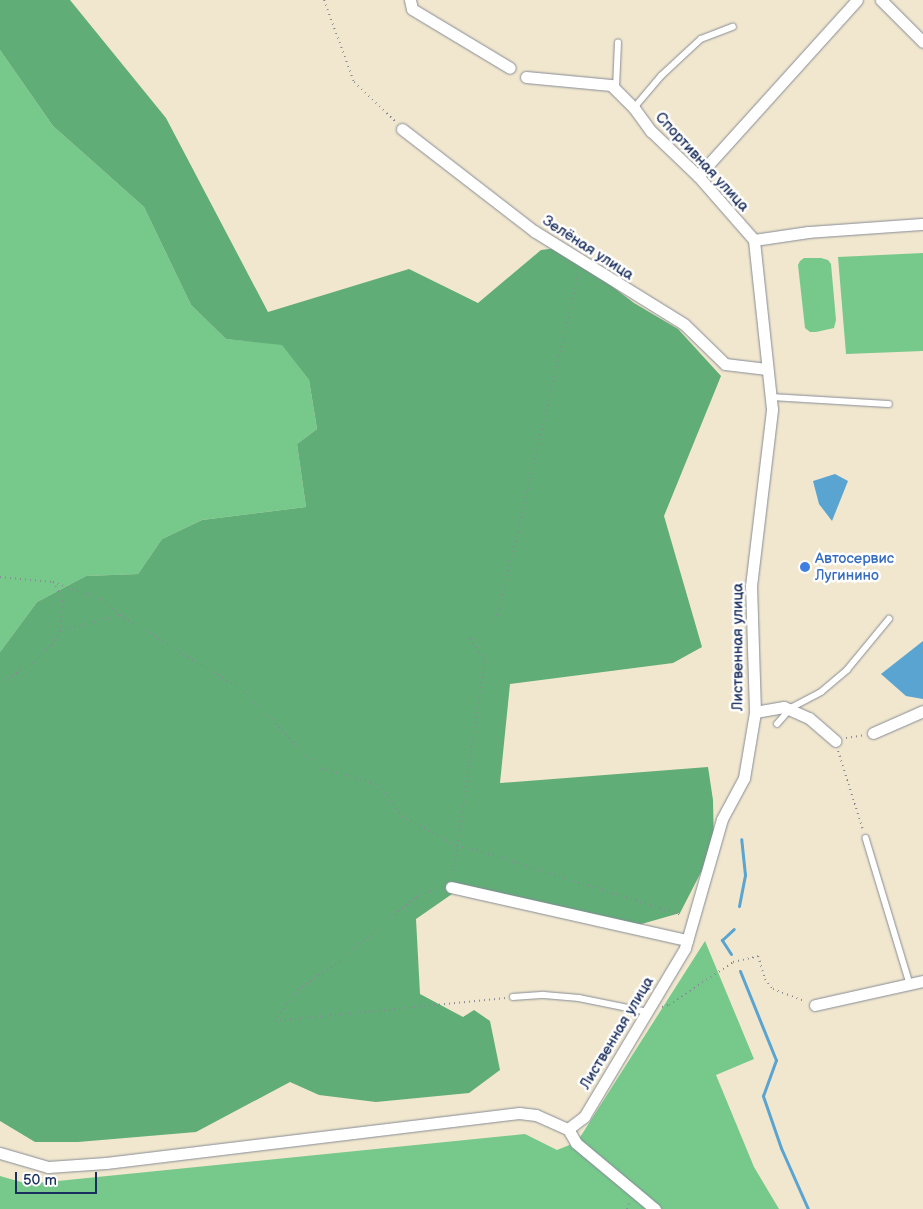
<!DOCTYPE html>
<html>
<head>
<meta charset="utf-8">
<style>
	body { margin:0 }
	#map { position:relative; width:923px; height:1209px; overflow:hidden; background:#f1e7ce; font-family:"Balsamiq Sans",sans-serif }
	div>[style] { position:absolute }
	.green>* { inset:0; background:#76c98b }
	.forest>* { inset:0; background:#60ad77 }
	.water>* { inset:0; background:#5aa4d2 }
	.stream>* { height:3px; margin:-1.5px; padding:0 1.5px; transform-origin:1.5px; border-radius:1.5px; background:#5aa4d2 }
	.path>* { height:2px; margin-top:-1px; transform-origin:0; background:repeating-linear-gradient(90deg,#868b96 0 1px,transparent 0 5px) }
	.roads { filter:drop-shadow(0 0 1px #868b96) drop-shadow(0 0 1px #868b96) }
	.lane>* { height:5.5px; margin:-2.75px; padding:0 2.75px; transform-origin:2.75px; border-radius:2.75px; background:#fff }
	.street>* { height:11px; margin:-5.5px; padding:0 5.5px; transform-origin:5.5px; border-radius:5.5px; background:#fff }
	.dots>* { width:14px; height:14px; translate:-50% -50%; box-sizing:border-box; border:2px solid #fff; border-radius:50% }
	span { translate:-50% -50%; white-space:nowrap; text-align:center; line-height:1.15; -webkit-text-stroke:5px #fff; paint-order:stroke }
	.street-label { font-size:15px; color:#1b2f5e }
	.shop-label { font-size:15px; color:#366cbe }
	.left { translate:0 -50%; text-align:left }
	.scale { position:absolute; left:15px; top:1172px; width:82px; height:22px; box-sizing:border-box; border:2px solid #1b2f5e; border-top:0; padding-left:6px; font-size:15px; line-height:18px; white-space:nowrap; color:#1b2f5e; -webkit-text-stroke:4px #fff; paint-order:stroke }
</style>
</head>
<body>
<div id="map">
	<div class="green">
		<div style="clip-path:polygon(0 50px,53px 126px,144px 207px,191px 305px,226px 339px,282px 344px,309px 380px,317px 429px,297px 444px,306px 507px,202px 520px,162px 539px,138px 574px,86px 576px,37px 602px,0 652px)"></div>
		<div style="clip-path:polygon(923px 253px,923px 351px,846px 354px,838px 257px)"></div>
		<div style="clip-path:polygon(804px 258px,821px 258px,828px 260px,831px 264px,836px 320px,834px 328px,816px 332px,810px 332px,805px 328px,798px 265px,800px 261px)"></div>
		<div style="clip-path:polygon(705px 941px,754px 1059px,716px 1075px,754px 1167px,779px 1209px,0 1209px,0 1176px,28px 1184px,525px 1134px,557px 1150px,577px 1142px)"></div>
	</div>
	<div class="forest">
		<div style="clip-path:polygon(0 0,70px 0,166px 118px,268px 312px,409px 269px,478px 303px,541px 250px,564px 247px,593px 272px,634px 303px,678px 329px,721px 376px,664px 516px,702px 647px,673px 663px,510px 684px,500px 783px,708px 767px,713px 800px,714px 847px,680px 913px,638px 925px,465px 885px,416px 919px,420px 994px,463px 1017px,474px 1010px,490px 1021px,500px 1070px,469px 1093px,376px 1102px,319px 1095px,290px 1082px,196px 1132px,78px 1142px,35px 1142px,0 1121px,0 652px,37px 602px,86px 576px,138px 574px,162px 539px,202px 520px,306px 507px,297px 444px,317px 429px,309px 380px,282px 345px,226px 339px,191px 305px,144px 207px,53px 126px,0 50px)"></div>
	</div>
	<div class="water">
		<div style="clip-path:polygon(835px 474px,848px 481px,832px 521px,819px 504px,813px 481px)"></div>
		<div style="clip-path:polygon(923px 641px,923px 699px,906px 696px,881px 674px)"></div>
	</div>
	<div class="stream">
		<div style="left:739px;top:906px;width:32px;rotate:-79deg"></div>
		<div style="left:745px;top:875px;width:36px;rotate:-96deg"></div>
		<div style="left:731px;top:954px;width:17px;rotate:-123deg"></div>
		<div style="left:722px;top:940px;width:16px;rotate:-43deg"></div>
		<div style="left:740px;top:971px;width:96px;rotate:68deg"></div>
		<div style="left:776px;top:1060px;width:38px;rotate:110deg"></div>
		<div style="left:763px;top:1096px;width:55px;rotate:70.9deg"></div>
		<div style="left:781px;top:1148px;width:67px;rotate:66.1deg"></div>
	</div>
	<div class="path">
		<div style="left:324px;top:0;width:87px;rotate:69.9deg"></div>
		<div style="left:354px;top:82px;width:58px;rotate:43.6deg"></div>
		<div style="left:0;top:577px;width:53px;rotate:5.4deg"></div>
		<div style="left:53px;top:582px;width:21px;rotate:62deg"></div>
		<div style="left:63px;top:601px;width:30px;rotate:96deg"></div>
		<div style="left:60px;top:631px;width:17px;rotate:121deg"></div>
		<div style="left:51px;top:646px;width:28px;rotate:138deg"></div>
		<div style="left:30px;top:665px;width:35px;rotate:149deg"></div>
		<div style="left:53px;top:582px;width:55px;rotate:20.1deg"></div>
		<div style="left:105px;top:601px;width:19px;rotate:43deg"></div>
		<div style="left:60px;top:631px;width:62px;rotate:-14.9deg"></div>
		<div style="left:120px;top:615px;width:145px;rotate:31.5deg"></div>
		<div style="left:244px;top:691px;width:105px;rotate:46.2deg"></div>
		<div style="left:317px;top:767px;width:63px;rotate:15.6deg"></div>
		<div style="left:378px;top:784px;width:40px;rotate:53deg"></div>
		<div style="left:402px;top:816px;width:63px;rotate:28.6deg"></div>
		<div style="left:457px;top:846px;width:27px;rotate:13deg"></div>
		<div style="left:483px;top:852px;width:209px;rotate:17.6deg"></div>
		<div style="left:846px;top:738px;width:18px;rotate:-9deg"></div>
		<div style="left:838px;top:751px;width:83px;rotate:72.4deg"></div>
		<div style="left:453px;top:876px;width:218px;rotate:-81.6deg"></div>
		<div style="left:485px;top:660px;width:27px;rotate:-126deg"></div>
		<div style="left:469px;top:638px;width:37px;rotate:-38deg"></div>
		<div style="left:498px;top:615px;width:352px;rotate:-76.7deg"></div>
		<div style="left:662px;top:1007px;width:7px;rotate:-16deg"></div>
		<div style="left:669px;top:1005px;width:77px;rotate:-33.9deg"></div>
		<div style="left:733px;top:962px;width:26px;rotate:-13deg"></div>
		<div style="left:758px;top:956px;width:24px;rotate:73deg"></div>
		<div style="left:765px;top:979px;width:13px;rotate:51deg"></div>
		<div style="left:773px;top:989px;width:33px;rotate:21deg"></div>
		<div style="left:275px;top:1021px;width:39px;rotate:-53deg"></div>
		<div style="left:298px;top:990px;width:52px;rotate:-34.9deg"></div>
		<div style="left:341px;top:960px;width:98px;rotate:-40deg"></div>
		<div style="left:416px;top:897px;width:26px;rotate:-21deg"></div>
		<div style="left:275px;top:1021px;width:232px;rotate:-5.7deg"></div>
		<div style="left:627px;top:1209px;width:8px;rotate:-67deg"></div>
	</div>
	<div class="roads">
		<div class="lane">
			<div style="left:616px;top:88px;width:45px;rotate:-87.5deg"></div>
			<div style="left:634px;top:108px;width:42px;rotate:-49.8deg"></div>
			<div style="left:661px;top:76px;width:54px;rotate:-42.8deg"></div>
			<div style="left:701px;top:39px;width:34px;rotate:-21deg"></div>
			<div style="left:770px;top:397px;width:119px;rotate:3.4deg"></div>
			<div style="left:777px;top:724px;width:21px;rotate:-49deg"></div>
			<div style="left:791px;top:708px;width:34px;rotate:-28deg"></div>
			<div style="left:821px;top:692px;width:34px;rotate:-40deg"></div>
			<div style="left:847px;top:670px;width:66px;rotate:-50.5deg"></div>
			<div style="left:866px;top:838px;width:152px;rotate:73.2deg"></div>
			<div style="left:513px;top:997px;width:31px;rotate:-4deg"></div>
			<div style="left:544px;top:995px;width:35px;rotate:5deg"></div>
			<div style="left:579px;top:998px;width:70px;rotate:11.5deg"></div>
		</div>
		<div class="street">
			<div style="left:410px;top:0;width:9px;rotate:77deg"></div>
			<div style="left:412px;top:9px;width:114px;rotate:31deg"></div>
			<div style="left:881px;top:0;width:59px;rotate:45deg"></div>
			<div style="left:526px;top:77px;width:85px;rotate:5.4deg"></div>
			<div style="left:611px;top:85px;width:33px;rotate:45deg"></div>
			<div style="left:634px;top:108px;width:29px;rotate:54deg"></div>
			<div style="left:651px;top:131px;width:65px;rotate:43.8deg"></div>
			<div style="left:698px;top:176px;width:85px;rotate:48.8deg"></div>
			<div style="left:754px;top:240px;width:55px;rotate:-8.4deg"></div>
			<div style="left:808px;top:232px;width:115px;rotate:-4deg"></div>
			<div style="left:402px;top:129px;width:167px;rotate:37.7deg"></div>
			<div style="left:534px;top:231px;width:176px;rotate:31.8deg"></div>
			<div style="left:684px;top:324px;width:57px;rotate:44.3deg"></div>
			<div style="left:725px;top:364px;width:42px;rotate:6.8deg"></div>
			<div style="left:698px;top:176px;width:237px;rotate:-47.9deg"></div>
			<div style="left:755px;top:712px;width:29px;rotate:-10deg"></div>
			<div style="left:784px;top:707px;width:27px;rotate:24deg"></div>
			<div style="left:809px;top:718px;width:35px;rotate:41deg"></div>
			<div style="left:873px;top:733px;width:55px;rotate:-23.7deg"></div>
			<div style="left:451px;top:887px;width:242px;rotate:12.7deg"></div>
			<div style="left:815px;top:1005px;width:111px;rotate:-12.5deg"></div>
			<div style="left:568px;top:1129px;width:20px;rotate:-37deg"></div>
			<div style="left:584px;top:1117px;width:197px;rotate:-59.1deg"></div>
			<div style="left:685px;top:948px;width:134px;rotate:-74deg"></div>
			<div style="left:722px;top:819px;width:47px;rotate:-61.8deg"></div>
			<div style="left:744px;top:778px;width:67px;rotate:-80.5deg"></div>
			<div style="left:755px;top:712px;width:126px;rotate:-91.8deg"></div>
			<div style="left:751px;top:586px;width:178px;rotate:-83.2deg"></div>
			<div style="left:772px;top:409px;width:170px;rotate:-96.1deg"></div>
			<div style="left:0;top:1153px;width:50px;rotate:16.3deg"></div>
			<div style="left:48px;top:1167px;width:58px;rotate:-3.9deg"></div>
			<div style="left:106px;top:1163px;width:416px;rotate:-6.9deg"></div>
			<div style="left:519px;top:1113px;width:17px;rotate:7deg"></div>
			<div style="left:536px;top:1115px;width:35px;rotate:24deg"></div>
			<div style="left:568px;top:1129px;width:16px;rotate:60deg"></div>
			<div style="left:576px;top:1143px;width:103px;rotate:39.9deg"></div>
		</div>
	</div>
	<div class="dots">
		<div style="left:805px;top:567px;background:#3f7fe0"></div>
	</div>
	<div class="street-label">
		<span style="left:702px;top:162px;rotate:47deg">Спортивная улица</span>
		<span style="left:588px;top:248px;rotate:33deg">Зелёная улица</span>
		<span style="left:738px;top:647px;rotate:-90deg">Лиственная улица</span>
		<span style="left:617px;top:1033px;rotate:-59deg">Лиственная улица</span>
	</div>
	<div class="shop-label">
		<span class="left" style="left:815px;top:567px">Автосервис<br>Лугинино</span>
	</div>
	<div class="scale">50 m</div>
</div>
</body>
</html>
